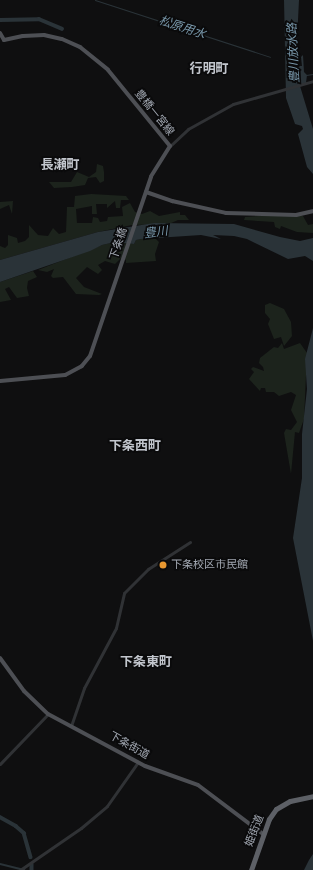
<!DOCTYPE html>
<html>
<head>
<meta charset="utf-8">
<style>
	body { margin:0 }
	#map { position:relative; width:313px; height:870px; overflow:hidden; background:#0f0f10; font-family:"Varela Round","Noto Sans JP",sans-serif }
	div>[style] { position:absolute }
	.green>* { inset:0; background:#1c231c }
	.water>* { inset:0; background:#2a3338 }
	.stream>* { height:1px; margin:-0.5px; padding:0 0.5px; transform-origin:0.5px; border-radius:0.5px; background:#2a3338 }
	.canal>* { height:2px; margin:-1px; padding:0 1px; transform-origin:1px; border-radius:1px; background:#2a3338 }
	.river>* { height:3.5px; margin:-1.75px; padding:0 1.75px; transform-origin:1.75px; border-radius:1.75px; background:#2a3338 }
	.minor>* { height:3px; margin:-1.5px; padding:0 1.5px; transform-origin:1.5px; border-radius:1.5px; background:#303235 }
	.major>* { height:4px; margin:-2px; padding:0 2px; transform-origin:2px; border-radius:2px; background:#4d4f54 }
	.highway>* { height:5px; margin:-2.5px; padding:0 2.5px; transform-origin:2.5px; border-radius:2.5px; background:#5d6066 }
	.dots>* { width:11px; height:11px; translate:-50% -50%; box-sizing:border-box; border:2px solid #0a0a0b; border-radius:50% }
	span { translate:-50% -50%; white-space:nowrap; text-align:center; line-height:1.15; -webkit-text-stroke:3.5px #0a0a0b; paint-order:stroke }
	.street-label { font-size:11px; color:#a1a7b1 }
	.poi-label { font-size:11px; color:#a1a7b1 }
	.left { translate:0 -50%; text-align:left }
	.water-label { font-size:12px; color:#7998ab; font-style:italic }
	.quarter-label { font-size:13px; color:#c2c6cd; font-weight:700 }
</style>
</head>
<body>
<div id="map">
	<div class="green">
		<div style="clip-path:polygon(97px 164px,103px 166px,104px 172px,104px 181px,100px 183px,96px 177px,88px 178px,85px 185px,72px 187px,54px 188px,49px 182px,71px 182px,77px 172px,89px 177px,96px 172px)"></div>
		<div style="clip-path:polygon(91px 194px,126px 196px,129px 200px,121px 200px,120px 208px,116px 208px,115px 201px,107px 208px,107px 204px,96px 204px,97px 214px,92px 214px,92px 206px,76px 209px,77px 223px,92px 223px,93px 217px,98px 218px,100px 222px,107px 221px,108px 217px,123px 216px,122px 207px,130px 203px,135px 212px,142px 214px,150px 211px,159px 216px,180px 212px,180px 215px,185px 215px,189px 220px,178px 220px,169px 224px,132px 225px,98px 232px,0 260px,0 246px,5px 248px,8px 245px,8px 235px,17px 238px,18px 243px,25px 241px,29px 237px,29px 225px,38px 235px,48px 236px,53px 228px,59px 234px,66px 232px,67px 207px,74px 207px,75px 196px)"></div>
		<div style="clip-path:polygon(13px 201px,12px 214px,9px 205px,0 209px,0 202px)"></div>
		<div style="clip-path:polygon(259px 216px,303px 216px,308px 225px,313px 224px,313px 233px,297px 232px,281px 226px,280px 229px,275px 227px,274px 222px,244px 220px,245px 217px)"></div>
		<div style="clip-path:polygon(141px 239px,156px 239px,159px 242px,155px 254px,156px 261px,126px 263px,126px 260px,121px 258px,115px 264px,105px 261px,98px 265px,102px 270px,98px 274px,87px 267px,76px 278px,84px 287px,102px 294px,99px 295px,76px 294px,63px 277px,53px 278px,51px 276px,54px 269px,47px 272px,38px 270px,102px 245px,115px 242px,134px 244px,136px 240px)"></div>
		<div style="clip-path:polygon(33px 271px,37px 277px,28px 281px,27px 288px,29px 296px,17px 298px,9px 287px,5px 289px,11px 300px,0 302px,0 282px)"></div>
		<div style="clip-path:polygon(270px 303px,284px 309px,291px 322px,292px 336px,284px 346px,281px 337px,274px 339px,268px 324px,270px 319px,265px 313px,265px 305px)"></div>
		<div style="clip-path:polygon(282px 343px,284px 349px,300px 343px,307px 353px,304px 419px,299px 433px,295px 432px,291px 474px,284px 433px,286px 429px,291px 430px,297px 422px,291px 410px,296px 395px,291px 392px,279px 396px,274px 392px,266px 392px,265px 388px,261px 388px,260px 391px,249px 379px,254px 372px,251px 369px,253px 367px,264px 371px,263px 367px,259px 363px,260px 358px,274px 347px,278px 348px)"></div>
	</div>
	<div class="water">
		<div style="clip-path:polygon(284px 0,299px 0,297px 40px,299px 66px,302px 66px,301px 57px,303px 55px,304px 72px,307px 75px,306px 83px,300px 86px,313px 129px,313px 174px,307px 167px,298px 134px,303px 129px,302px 126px,295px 124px,286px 98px)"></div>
		<div style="clip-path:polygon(154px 223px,234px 224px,280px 237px,300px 241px,313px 238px,313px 261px,305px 256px,288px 259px,247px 239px,234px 236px,213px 235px,221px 239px,201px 235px,141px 239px,136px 240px,134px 244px,115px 242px,102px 245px,90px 251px,0 282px,0 260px,98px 232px)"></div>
		<div style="clip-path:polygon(313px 328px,313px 641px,293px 538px,302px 478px,302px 434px,307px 389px,305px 359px)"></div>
		<div style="clip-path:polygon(313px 854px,313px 870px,304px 870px,309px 860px)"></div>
	</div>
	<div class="stream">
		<div style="left:95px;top:0;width:184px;rotate:18deg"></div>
		<div style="left:306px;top:75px;width:7px;rotate:-8deg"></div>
	</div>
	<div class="canal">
		<div style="left:0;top:864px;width:25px;rotate:14deg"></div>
	</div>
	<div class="river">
		<div style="left:0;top:20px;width:39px;rotate:-1deg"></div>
		<div style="left:39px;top:19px;width:25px;rotate:23deg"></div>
		<div style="left:0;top:817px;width:18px;rotate:29deg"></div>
		<div style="left:16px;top:826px;width:11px;rotate:41deg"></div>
		<div style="left:24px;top:833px;width:25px;rotate:74deg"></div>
		<div style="left:32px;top:864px;width:6px;rotate:90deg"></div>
	</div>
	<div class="minor">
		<div style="left:170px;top:146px;width:25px;rotate:-43deg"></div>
		<div style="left:188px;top:129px;width:51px;rotate:-29.1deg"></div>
		<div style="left:233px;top:104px;width:83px;rotate:-16deg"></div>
		<div style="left:71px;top:726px;width:40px;rotate:-71.1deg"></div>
		<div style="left:84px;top:688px;width:68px;rotate:-61.9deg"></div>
		<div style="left:116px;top:628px;width:36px;rotate:-77deg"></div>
		<div style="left:124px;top:593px;width:34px;rotate:-45deg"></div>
		<div style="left:148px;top:569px;width:50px;rotate:-32.7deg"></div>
		<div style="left:0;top:764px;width:69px;rotate:-46.2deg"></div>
		<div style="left:20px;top:870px;width:74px;rotate:-34.5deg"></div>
		<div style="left:81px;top:828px;width:34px;rotate:-40deg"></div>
		<div style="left:107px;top:806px;width:54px;rotate:-54.8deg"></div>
	</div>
	<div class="major">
		<div style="left:0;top:33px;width:8px;rotate:60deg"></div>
		<div style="left:4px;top:40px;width:19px;rotate:-12deg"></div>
		<div style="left:23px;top:36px;width:21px;rotate:-3deg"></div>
		<div style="left:44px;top:35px;width:18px;rotate:13deg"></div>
		<div style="left:62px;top:39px;width:20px;rotate:24deg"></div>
		<div style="left:80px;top:47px;width:36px;rotate:39deg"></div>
		<div style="left:108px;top:70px;width:98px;rotate:50.8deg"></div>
		<div style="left:170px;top:146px;width:36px;rotate:122deg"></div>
		<div style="left:151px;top:177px;width:189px;rotate:108.8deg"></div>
		<div style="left:90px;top:356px;width:13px;rotate:129deg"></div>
		<div style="left:82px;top:366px;width:19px;rotate:152deg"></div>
		<div style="left:65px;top:375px;width:65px;rotate:174.7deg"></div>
		<div style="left:146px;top:192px;width:28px;rotate:19deg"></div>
		<div style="left:172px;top:201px;width:55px;rotate:12.5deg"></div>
		<div style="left:226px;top:213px;width:70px;rotate:1.6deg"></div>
		<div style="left:296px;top:215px;width:17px;rotate:-13deg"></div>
		<div style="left:0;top:658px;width:41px;rotate:54deg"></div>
		<div style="left:24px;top:691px;width:33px;rotate:44deg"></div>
		<div style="left:48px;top:714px;width:110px;rotate:28.2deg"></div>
		<div style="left:145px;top:766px;width:56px;rotate:19.7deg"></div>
		<div style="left:198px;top:785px;width:81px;rotate:37deg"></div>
	</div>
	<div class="highway">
		<div style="left:251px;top:870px;width:54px;rotate:-70.6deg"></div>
		<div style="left:269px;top:819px;width:12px;rotate:-55deg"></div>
		<div style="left:276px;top:809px;width:16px;rotate:-30deg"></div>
		<div style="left:290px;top:801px;width:24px;rotate:-12deg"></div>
	</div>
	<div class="dots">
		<div style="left:163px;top:565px;background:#e79730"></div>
	</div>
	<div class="street-label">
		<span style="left:154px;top:113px;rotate:51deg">豊橋一宮線</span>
		<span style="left:119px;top:244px;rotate:-72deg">下条橋</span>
		<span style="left:129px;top:746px;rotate:29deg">下条街道</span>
		<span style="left:255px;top:831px;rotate:-69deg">姫街道</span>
	</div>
	<div class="poi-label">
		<span class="left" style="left:171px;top:565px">下条校区市民館</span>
	</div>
	<div class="water-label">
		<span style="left:182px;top:28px;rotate:18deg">松原用水</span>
		<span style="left:294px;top:53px;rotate:-93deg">豊川放水路</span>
		<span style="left:156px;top:233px;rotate:-7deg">豊川</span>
	</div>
	<div class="quarter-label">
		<span style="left:209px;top:69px">行明町</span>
		<span style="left:60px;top:165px">長瀬町</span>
		<span style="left:135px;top:446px">下条西町</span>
		<span style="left:146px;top:662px">下条東町</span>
	</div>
</div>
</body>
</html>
